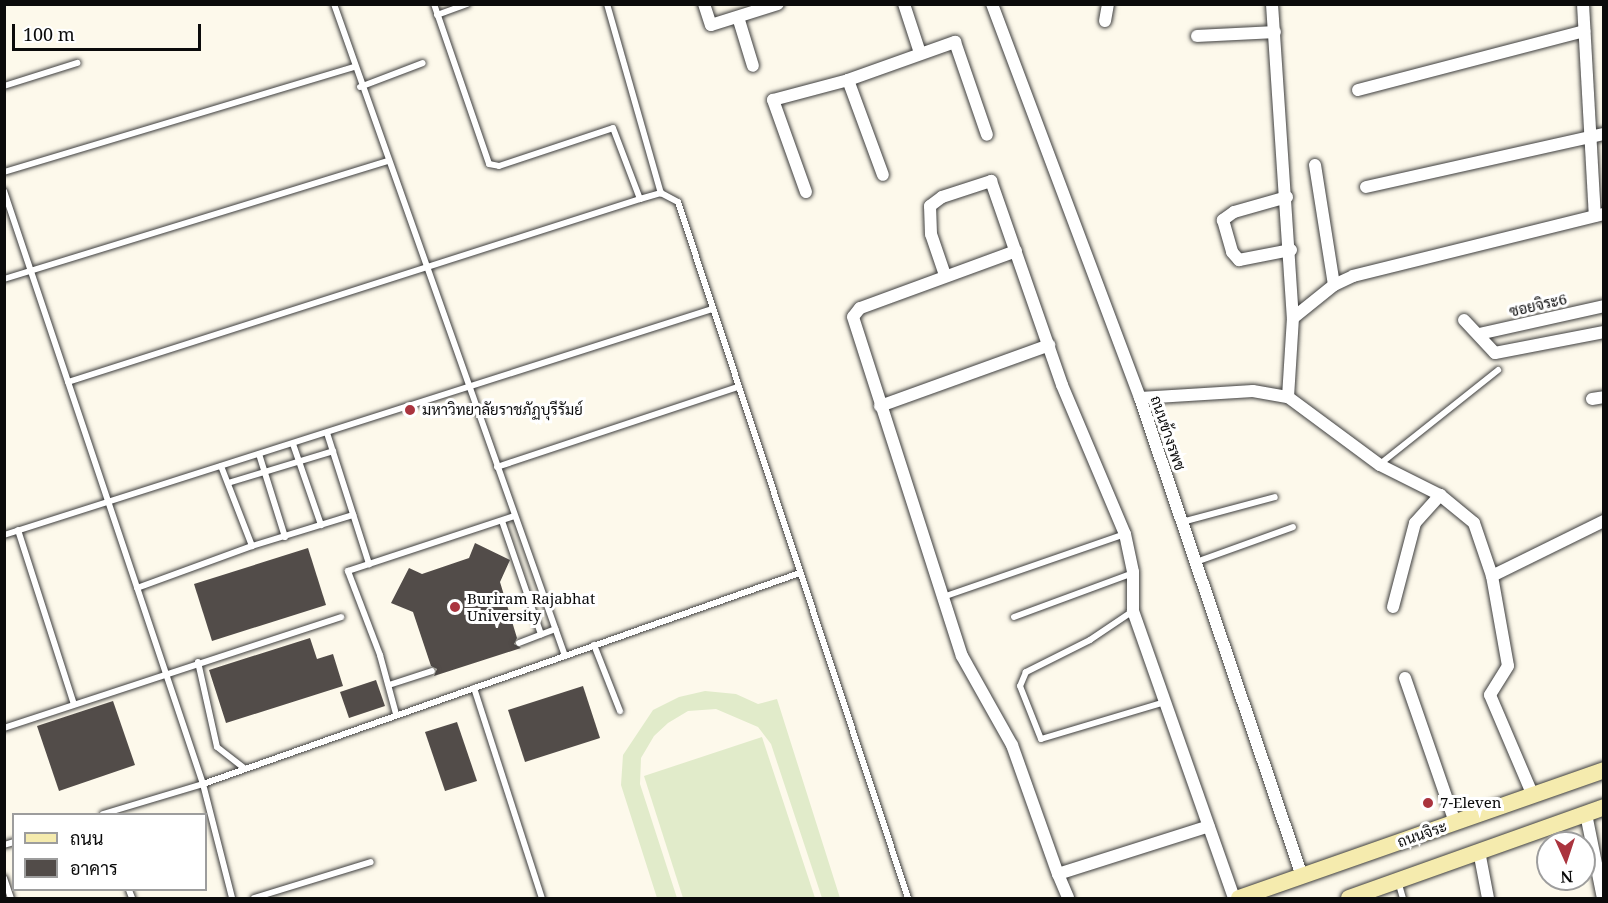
<!DOCTYPE html>
<html>
<head>
<meta charset="utf-8">
<style>
	body { margin:0 }
	#map { position:relative; width:1608px; height:903px; overflow:hidden; background:#fdf9eb; font-family:"Noto Serif",Sarabun,serif }
	div>[style] { position:absolute }
	.pitch>* { inset:0; background:#e1ebca }
	.building>* { inset:0; background:#524c49 }
	.roads { filter:drop-shadow(0 0 2px #3e3e3e) drop-shadow(0 0 2px #3e3e3e) }
	.lane>* { height:6px; margin:-3px; padding:0 3px; transform-origin:3px; border-radius:3px; background:#fff }
	.street>* { height:12px; margin:-6px; padding:0 6px; transform-origin:6px; border-radius:6px; background:#fff }
	.secondary>* { height:16px; margin:-8px; padding:0 8px; transform-origin:8px; border-radius:8px; background:#f5ebae }
	.dots>* { width:16px; height:16px; translate:-50% -50%; box-sizing:border-box; border:3px solid #fff; border-radius:50% }
	span { translate:-50% -50%; white-space:nowrap; text-align:center; line-height:1.15; -webkit-text-stroke:6px #fff; paint-order:stroke }
	.street-label { font-size:15px; color:#0b0b0b }
	.poi-label { font-size:15px; color:#0b0b0b }
	.left { translate:0 -50%; text-align:left }
	.frame { position:absolute; inset:0; border:6px solid #0b0b0b; pointer-events:none }
	.legend { position:absolute; left:12px; top:813px; width:195px; height:78px; box-sizing:border-box; background:#fff; border:2px solid #9d9d9d; margin:0; padding:8px 10px; list-style:none; font-size:18px; color:#0b0b0b }
	.legend li { display:flex; align-items:center; gap:12px; height:30px }
	.legend b { width:30px; border:2px solid #9d9d9d }
	.north { position:absolute; left:1536px; top:831px; width:60px; height:60px; box-sizing:border-box; background:#fff; border:2px solid #9d9d9d; border-radius:50%; rotate:177deg; font-size:16px; font-weight:700; line-height:24px; text-align:center; color:#0b0b0b }
	.north::after { content:''; display:block; margin:auto; width:21px; height:27px; background:#aa343e; clip-path:polygon(50% 0,100% 100%,50% 72%,0 100%) }
	.scale { position:absolute; left:12px; top:24px; width:189px; height:27px; box-sizing:border-box; border:3px solid #0b0b0b; border-top:0; padding-left:8px; font-size:18px; line-height:21px; white-space:nowrap; color:#0b0b0b; -webkit-text-stroke:4px #fff; paint-order:stroke }
</style>
</head>
<body>
<div id="map">
	<div class="pitch">
		<div style="clip-path:polygon(705px 691px,736px 694px,758px 704px,777px 699px,840px 898px,822px 898px,771px 744px,758px 727px,716px 709px,688px 711px,668px 723px,654px 736px,641px 758px,640px 784px,677px 898px,657px 898px,621px 785px,623px 755px,653px 710px,679px 697px)"></div>
		<div style="clip-path:polygon(762px 737px,815px 898px,683px 898px,644px 776px)"></div>
	</div>
	<div class="building">
		<div style="clip-path:polygon(475px 543px,510px 560px,500px 582px,517px 638px,514px 644px,521px 648px,434px 676px,437px 669px,431px 666px,413px 612px,391px 603px,409px 568px,422px 574px,469px 558px)"></div>
		<div style="clip-path:polygon(308px 548px,326px 605px,212px 641px,194px 584px)"></div>
		<div style="clip-path:polygon(310px 638px,317px 659px,333px 654px,343px 686px,226px 723px,209px 670px)"></div>
		<div style="clip-path:polygon(376px 680px,385px 706px,349px 718px,340px 692px)"></div>
		<div style="clip-path:polygon(583px 686px,600px 738px,525px 762px,508px 710px)"></div>
		<div style="clip-path:polygon(113px 701px,135px 765px,59px 791px,37px 726px)"></div>
		<div style="clip-path:polygon(457px 722px,477px 781px,445px 791px,425px 732px)"></div>
	</div>
	<div class="roads">
		<div class="lane">
			<div style="left:334px;top:4px;width:692px;rotate:70.49deg"></div>
			<div style="left:434px;top:4px;width:169px;rotate:71deg"></div>
			<div style="left:489px;top:164px;width:10px;rotate:11deg"></div>
			<div style="left:499px;top:166px;width:120px;rotate:-18.4deg"></div>
			<div style="left:613px;top:128px;width:76px;rotate:69.2deg"></div>
			<div style="left:607px;top:4px;width:197px;rotate:74.1deg"></div>
			<div style="left:437px;top:15px;width:32px;rotate:-20deg"></div>
			<div style="left:4px;top:86px;width:77px;rotate:-17.5deg"></div>
			<div style="left:360px;top:87px;width:67px;rotate:-20.9deg"></div>
			<div style="left:4px;top:172px;width:364px;rotate:-16.7deg"></div>
			<div style="left:4px;top:191px;width:625px;rotate:71.45deg"></div>
			<div style="left:203px;top:784px;width:118px;rotate:75.7deg"></div>
			<div style="left:4px;top:279px;width:401px;rotate:-17.1deg"></div>
			<div style="left:68px;top:382px;width:601px;rotate:-17.74deg"></div>
			<div style="left:640px;top:199px;width:22px;rotate:-16deg"></div>
			<div style="left:661px;top:193px;width:19px;rotate:28deg"></div>
			<div style="left:678px;top:202px;width:733px;rotate:71.71deg"></div>
			<div style="left:327px;top:433px;width:138px;rotate:72.2deg"></div>
			<div style="left:293px;top:444px;width:86px;rotate:70.9deg"></div>
			<div style="left:259px;top:454px;width:87px;rotate:72.6deg"></div>
			<div style="left:1380px;top:464px;width:151px;rotate:-38.5deg"></div>
			<div style="left:221px;top:466px;width:86px;rotate:68.8deg"></div>
			<div style="left:497px;top:467px;width:254px;rotate:-18.4deg"></div>
			<div style="left:228px;top:483px;width:110px;rotate:-16.9deg"></div>
			<div style="left:502px;top:521px;width:120px;rotate:71deg"></div>
			<div style="left:1182px;top:522px;width:96px;rotate:-15deg"></div>
			<div style="left:18px;top:530px;width:183px;rotate:72.2deg"></div>
			<div style="left:4px;top:535px;width:743px;rotate:-17.7deg"></div>
			<div style="left:1196px;top:562px;width:103px;rotate:-19.8deg"></div>
			<div style="left:137px;top:588px;width:122px;rotate:-20.1deg"></div>
			<div style="left:252px;top:546px;width:106px;rotate:-17.1deg"></div>
			<div style="left:943px;top:597px;width:193px;rotate:-19.1deg"></div>
			<div style="left:1133px;top:611px;width:52px;rotate:146deg"></div>
			<div style="left:1090px;top:640px;width:72px;rotate:153.4deg"></div>
			<div style="left:1026px;top:672px;width:15px;rotate:113deg"></div>
			<div style="left:1020px;top:686px;width:57px;rotate:68.4deg"></div>
			<div style="left:1041px;top:739px;width:129px;rotate:-16.6deg"></div>
			<div style="left:1014px;top:617px;width:127px;rotate:-20.3deg"></div>
			<div style="left:519px;top:643px;width:39px;rotate:-21deg"></div>
			<div style="left:594px;top:645px;width:71px;rotate:68.5deg"></div>
			<div style="left:198px;top:662px;width:87px;rotate:77.4deg"></div>
			<div style="left:217px;top:747px;width:34px;rotate:38deg"></div>
			<div style="left:389px;top:685px;width:45px;rotate:-18deg"></div>
			<div style="left:474px;top:688px;width:221px;rotate:72.1deg"></div>
			<div style="left:396px;top:714px;width:61px;rotate:-105.2deg"></div>
			<div style="left:380px;top:655px;width:90px;rotate:-110.9deg"></div>
			<div style="left:348px;top:571px;width:175px;rotate:-18.3deg"></div>
			<div style="left:4px;top:728px;width:355px;rotate:-18.2deg"></div>
			<div style="left:103px;top:814px;width:104px;rotate:-16.7deg"></div>
			<div style="left:203px;top:784px;width:633px;rotate:-19.47deg"></div>
			<div style="left:4px;top:845px;width:10px;rotate:-17deg"></div>
			<div style="left:4px;top:878px;width:21px;rotate:71deg"></div>
			<div style="left:1398px;top:881px;width:18px;rotate:74deg"></div>
			<div style="left:129px;top:890px;width:9px;rotate:69deg"></div>
			<div style="left:254px;top:898px;width:122px;rotate:-17.1deg"></div>
		</div>
		<div class="street">
			<div style="left:704px;top:4px;width:22px;rotate:72deg"></div>
			<div style="left:711px;top:25px;width:70px;rotate:-17.4deg"></div>
			<div style="left:904px;top:4px;width:52px;rotate:71.9deg"></div>
			<div style="left:992px;top:4px;width:421px;rotate:69.4deg"></div>
			<div style="left:1140px;top:398px;width:505px;rotate:71.28deg"></div>
			<div style="left:1272px;top:4px;width:315px;rotate:86.2deg"></div>
			<div style="left:1583px;top:4px;width:212px;rotate:86.8deg"></div>
			<div style="left:738px;top:17px;width:51px;rotate:73deg"></div>
			<div style="left:1105px;top:21px;width:17px;rotate:-80deg"></div>
			<div style="left:1197px;top:36px;width:78px;rotate:-2.9deg"></div>
			<div style="left:848px;top:80px;width:101px;rotate:69.8deg"></div>
			<div style="left:1358px;top:90px;width:234px;rotate:-14.6deg"></div>
			<div style="left:1315px;top:165px;width:121px;rotate:81deg"></div>
			<div style="left:1366px;top:187px;width:244px;rotate:-12.6deg"></div>
			<div style="left:806px;top:192px;width:98px;rotate:-109.7deg"></div>
			<div style="left:773px;top:100px;width:78px;rotate:-14.9deg"></div>
			<div style="left:848px;top:80px;width:114px;rotate:-19.6deg"></div>
			<div style="left:955px;top:42px;width:98px;rotate:71deg"></div>
			<div style="left:1287px;top:197px;width:55px;rotate:164.2deg"></div>
			<div style="left:1234px;top:212px;width:14px;rotate:144deg"></div>
			<div style="left:1223px;top:220px;width:33px;rotate:74deg"></div>
			<div style="left:1232px;top:252px;width:11px;rotate:49deg"></div>
			<div style="left:1239px;top:260px;width:53px;rotate:-10.9deg"></div>
			<div style="left:1016px;top:251px;width:166px;rotate:159.9deg"></div>
			<div style="left:860px;top:308px;width:11px;rotate:128deg"></div>
			<div style="left:853px;top:317px;width:356px;rotate:72.2deg"></div>
			<div style="left:962px;top:656px;width:102px;rotate:60.7deg"></div>
			<div style="left:1012px;top:745px;width:137px;rotate:70.4deg"></div>
			<div style="left:1058px;top:874px;width:158px;rotate:-17.6deg"></div>
			<div style="left:945px;top:275px;width:43px;rotate:-108.9deg"></div>
			<div style="left:931px;top:234px;width:28px;rotate:-92deg"></div>
			<div style="left:930px;top:206px;width:15px;rotate:-37deg"></div>
			<div style="left:942px;top:197px;width:52px;rotate:-18.1deg"></div>
			<div style="left:991px;top:181px;width:216px;rotate:70.8deg"></div>
			<div style="left:1062px;top:385px;width:162px;rotate:67.1deg"></div>
			<div style="left:1125px;top:534px;width:39px;rotate:78deg"></div>
			<div style="left:1133px;top:572px;width:39px;rotate:90deg"></div>
			<div style="left:1133px;top:611px;width:304px;rotate:70.6deg"></div>
			<div style="left:1464px;top:320px;width:45px;rotate:46.8deg"></div>
			<div style="left:1495px;top:353px;width:111px;rotate:-10.9deg"></div>
			<div style="left:1479px;top:334px;width:128px;rotate:-12.6deg"></div>
			<div style="left:1288px;top:397px;width:79px;rotate:-86.4deg"></div>
			<div style="left:1293px;top:318px;width:53px;rotate:-38.8deg"></div>
			<div style="left:1334px;top:285px;width:21px;rotate:-25deg"></div>
			<div style="left:1353px;top:276px;width:259px;rotate:-13.9deg"></div>
			<div style="left:1140px;top:398px;width:113px;rotate:-3.5deg"></div>
			<div style="left:1253px;top:391px;width:36px;rotate:10deg"></div>
			<div style="left:1288px;top:397px;width:114px;rotate:36.5deg"></div>
			<div style="left:1380px;top:465px;width:67px;rotate:26.6deg"></div>
			<div style="left:1440px;top:495px;width:44px;rotate:39.5deg"></div>
			<div style="left:1474px;top:523px;width:56px;rotate:71.2deg"></div>
			<div style="left:1492px;top:576px;width:91px;rotate:79.9deg"></div>
			<div style="left:1508px;top:666px;width:34px;rotate:122deg"></div>
			<div style="left:1490px;top:695px;width:110px;rotate:66.9deg"></div>
			<div style="left:1592px;top:399px;width:12px;rotate:-9deg"></div>
			<div style="left:880px;top:406px;width:180px;rotate:-19.8deg"></div>
			<div style="left:1492px;top:576px;width:125px;rotate:-26.2deg"></div>
			<div style="left:1393px;top:607px;width:87px;rotate:-75.3deg"></div>
			<div style="left:1415px;top:523px;width:38px;rotate:-48deg"></div>
			<div style="left:1405px;top:678px;width:152px;rotate:70.9deg"></div>
			<div style="left:1586px;top:814px;width:86px;rotate:78.6deg"></div>
			<div style="left:1479px;top:851px;width:48px;rotate:79.2deg"></div>
			<div style="left:1058px;top:874px;width:26px;rotate:67deg"></div>
		</div>
		<div class="secondary">
			<div style="left:1239px;top:898px;width:387px;rotate:-19.3deg"></div>
			<div style="left:1349px;top:898px;width:271px;rotate:-19.6deg"></div>
		</div>
	</div>
	<div class="dots">
		<div style="left:410px;top:410px;background:#aa343e"></div>
		<div style="left:455px;top:607px;background:#aa343e"></div>
		<div style="left:1428px;top:803px;background:#aa343e"></div>
	</div>
	<div class="street-label">
		<span style="left:1538px;top:305px;rotate:-13deg">ซอยจิระ6</span>
		<span style="left:1168px;top:433px;rotate:71deg">ถนนข้างรพช</span>
		<span style="left:1422px;top:834px;rotate:-19deg">ถนนจิระ</span>
	</div>
	<div class="poi-label">
		<span class="left" style="left:422px;top:410px">มหาวิทยาลัยราชภัฏบุรีรัมย์</span>
		<span class="left" style="left:467px;top:607px">Buriram Rajabhat<br>University</span>
		<span class="left" style="left:1440px;top:803px">7-Eleven</span>
	</div>
	<div class="frame"></div>
	<ul class="legend">
	<li><b style="height:8px;background:#f5ebae"></b>ถนน</li>
	<li><b style="height:16px;background:#524c49"></b>อาคาร</li>
	</ul>
	<div class="north">N</div>
	<div class="scale">100 m</div>
</div>
</body>
</html>
